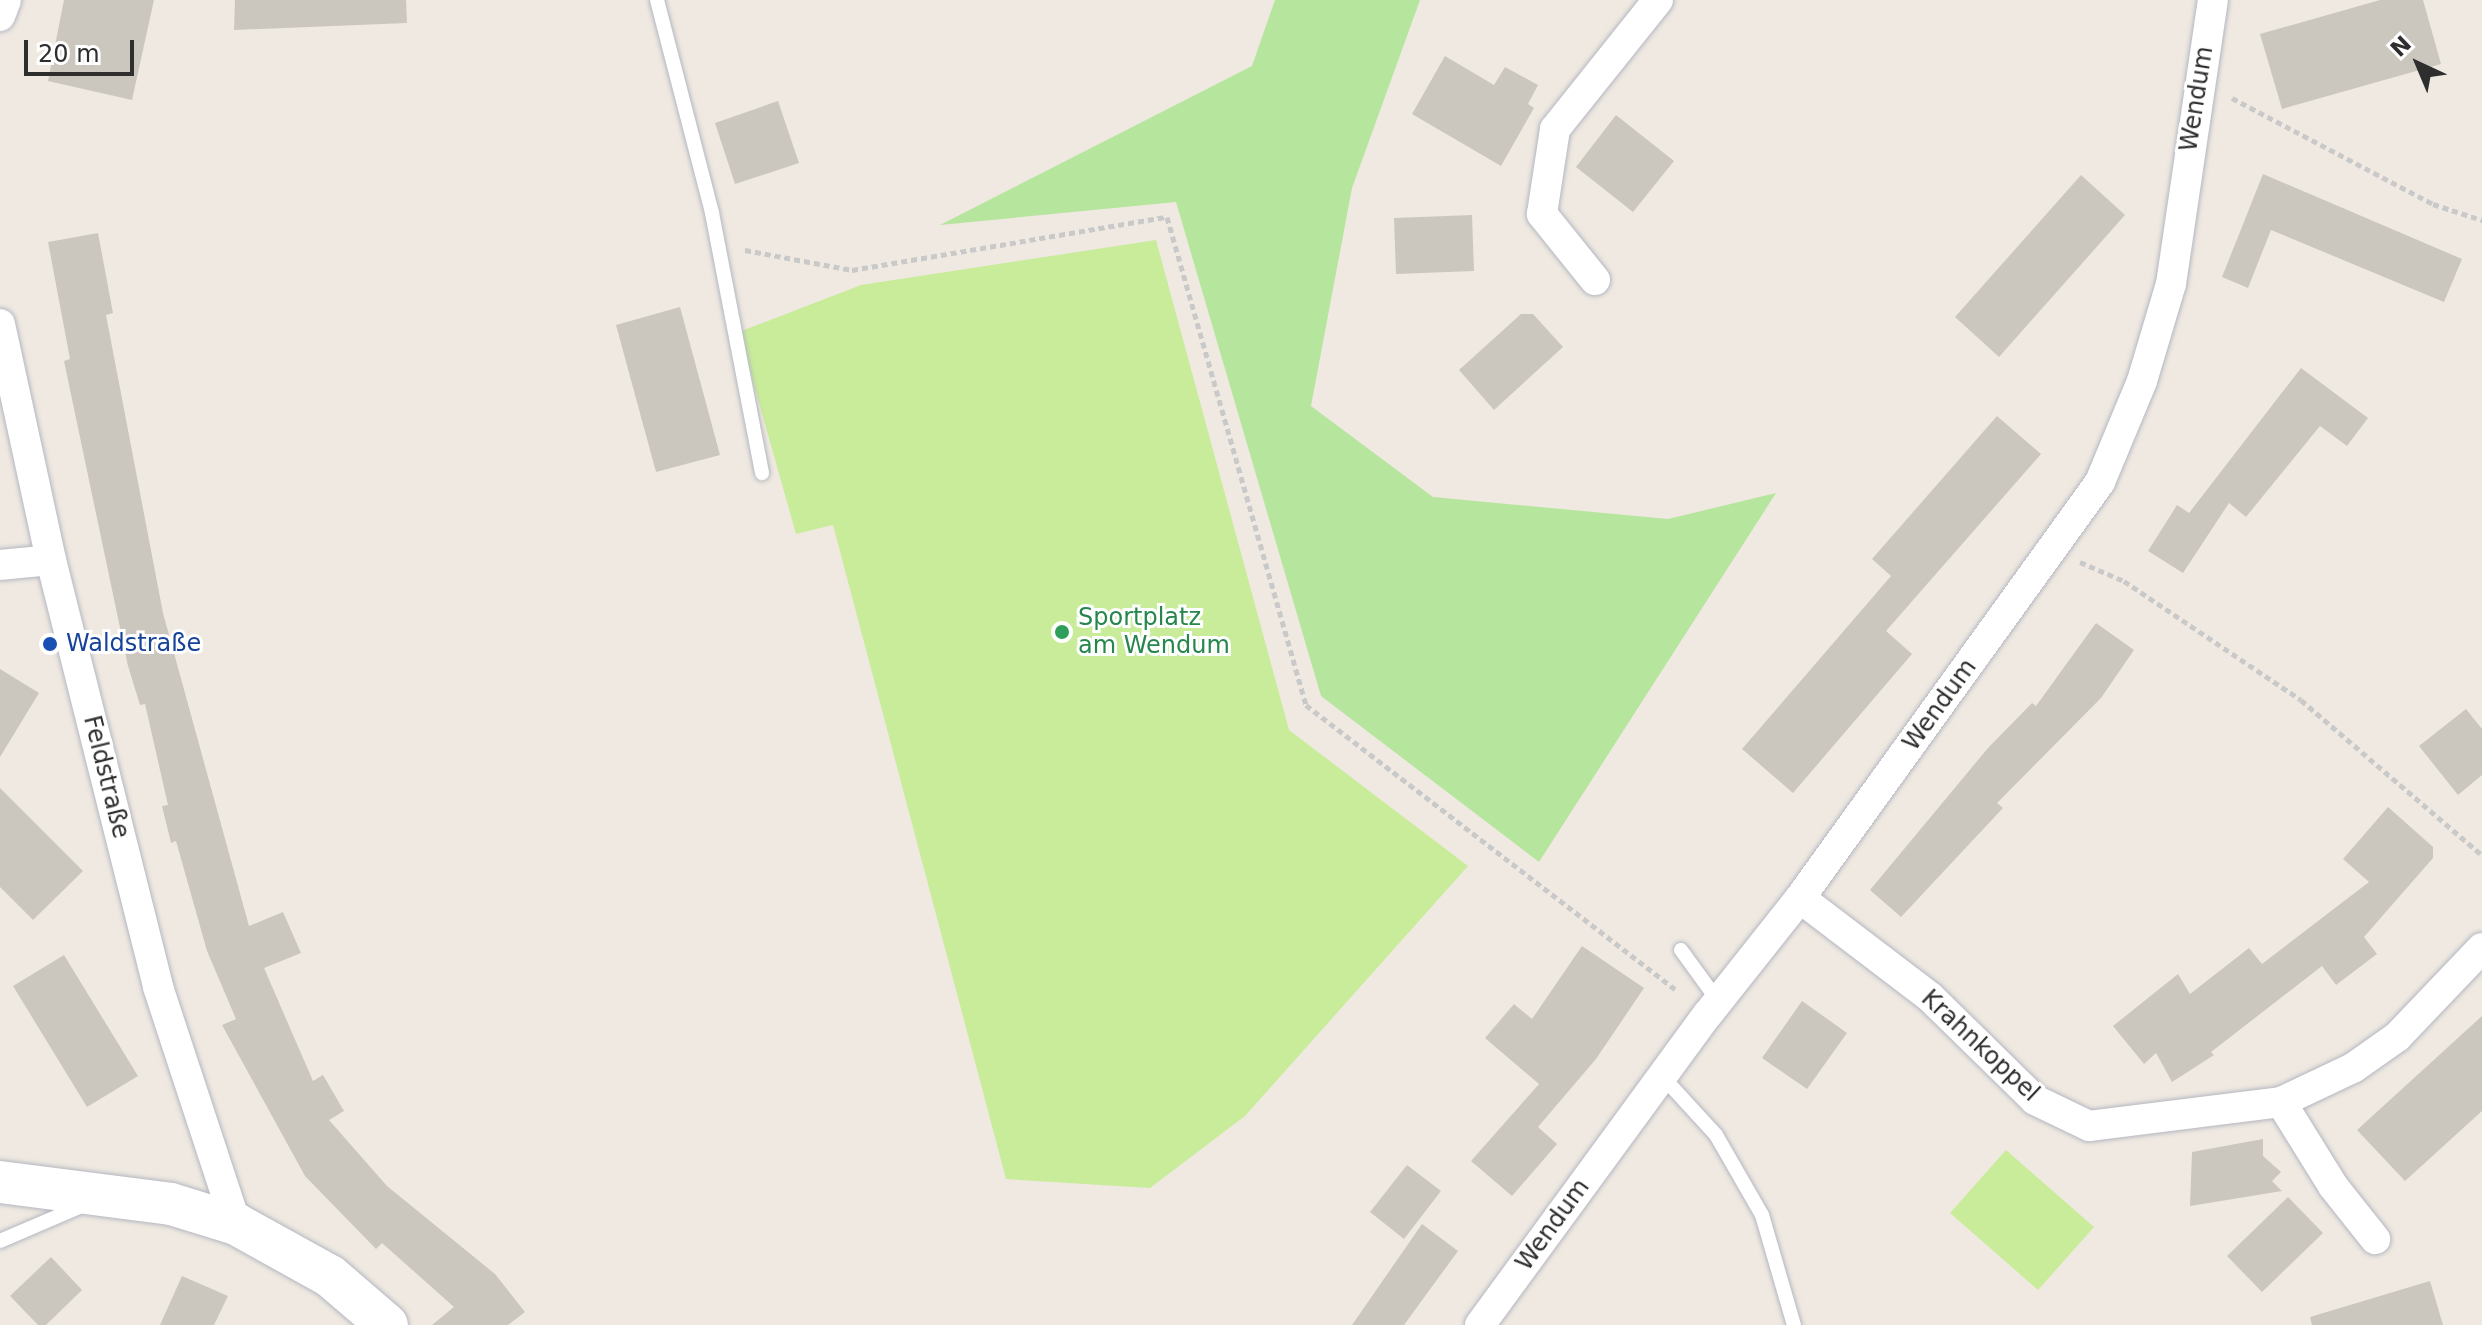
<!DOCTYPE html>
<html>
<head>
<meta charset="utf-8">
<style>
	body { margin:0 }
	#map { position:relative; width:2482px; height:1325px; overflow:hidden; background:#efe9e1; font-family:"DejaVu Sans",sans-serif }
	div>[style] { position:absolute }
	.green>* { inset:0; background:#b6e59e }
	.pitch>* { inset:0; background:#c9ec9a }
	.building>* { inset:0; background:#cbc7bf }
	.path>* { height:5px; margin-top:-2.5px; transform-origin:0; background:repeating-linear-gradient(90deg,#c9c9c9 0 6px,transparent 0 10px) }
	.roads { filter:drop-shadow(0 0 2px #b4b7c1) drop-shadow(0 0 2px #b4b7c1) }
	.lane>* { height:14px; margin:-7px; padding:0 7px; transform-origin:7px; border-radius:7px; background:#fff }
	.street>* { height:30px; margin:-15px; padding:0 15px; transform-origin:15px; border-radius:15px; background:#fff }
	.secondary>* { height:42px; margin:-21px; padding:0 21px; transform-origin:21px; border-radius:21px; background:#fff }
	.dots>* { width:22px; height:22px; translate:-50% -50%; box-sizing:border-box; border:4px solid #fff; border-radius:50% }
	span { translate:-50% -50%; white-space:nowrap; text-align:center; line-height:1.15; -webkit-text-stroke:6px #fff; paint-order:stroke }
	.street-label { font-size:24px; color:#2e2e2e }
	.leisure-label { font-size:24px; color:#27864d }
	.left { translate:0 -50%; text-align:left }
	.transit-label { font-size:24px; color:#164399 }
	.north { position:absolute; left:2378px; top:24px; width:80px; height:80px; -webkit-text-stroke:6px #fff; paint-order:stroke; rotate:316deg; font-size:22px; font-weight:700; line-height:32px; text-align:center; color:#2e2e2e }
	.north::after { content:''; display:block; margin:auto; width:28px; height:36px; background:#2e2e2e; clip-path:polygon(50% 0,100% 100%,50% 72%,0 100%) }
	.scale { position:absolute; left:24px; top:40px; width:110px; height:36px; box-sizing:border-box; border:4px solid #2e2e2e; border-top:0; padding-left:10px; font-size:24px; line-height:28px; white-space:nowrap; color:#2e2e2e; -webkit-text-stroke:6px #fff; paint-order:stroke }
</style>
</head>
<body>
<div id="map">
	<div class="green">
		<div style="clip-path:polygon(1275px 0,1420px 0,1352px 188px,1311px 406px,1433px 497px,1668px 519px,1776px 493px,1539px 862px,1321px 696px,1176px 202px,940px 225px,1252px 66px)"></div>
	</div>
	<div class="pitch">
		<div style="clip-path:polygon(1156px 240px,1289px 730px,1468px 866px,1245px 1116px,1150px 1188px,1006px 1179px,833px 525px,796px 534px,739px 332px,861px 285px)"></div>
		<div style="clip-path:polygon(2006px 1150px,2094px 1227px,2038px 1290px,1950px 1213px)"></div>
	</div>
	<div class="building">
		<div style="clip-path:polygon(64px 0,154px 0,132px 100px,48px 81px)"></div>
		<div style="clip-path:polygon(235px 0,406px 0,407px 23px,234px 30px)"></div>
		<div style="clip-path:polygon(2380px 0,2423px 0,2441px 64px,2282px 109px,2260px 34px)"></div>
		<div style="clip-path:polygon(1445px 56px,1494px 85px,1505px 67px,1538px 85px,1528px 104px,1534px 108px,1501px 166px,1412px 114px)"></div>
		<div style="clip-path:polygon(778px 101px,799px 163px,735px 184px,715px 123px)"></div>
		<div style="clip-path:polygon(1616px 115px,1674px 161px,1633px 212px,1576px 167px)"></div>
		<div style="clip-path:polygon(2263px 174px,2462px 259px,2444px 302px,2271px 230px,2248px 288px,2222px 277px)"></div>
		<div style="clip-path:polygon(2081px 175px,2125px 215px,1999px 357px,1955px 317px)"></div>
		<div style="clip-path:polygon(1472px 215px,1474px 271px,1396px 274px,1394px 218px)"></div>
		<div style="clip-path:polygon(98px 233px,113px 313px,106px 315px,163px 613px,249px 926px,283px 912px,301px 953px,264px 968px,313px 1081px,323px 1075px,344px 1111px,329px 1120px,387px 1186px,495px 1274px,525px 1312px,508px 1325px,432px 1325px,454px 1307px,382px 1243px,376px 1249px,305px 1176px,222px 1025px,236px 1019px,207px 951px,176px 841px,171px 843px,162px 806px,168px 805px,145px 704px,140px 705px,128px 666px,64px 361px,70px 359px,48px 242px)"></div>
		<div style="clip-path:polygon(680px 307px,720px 455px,656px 472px,616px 325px)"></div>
		<div style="clip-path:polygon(1521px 314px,1533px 314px,1563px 347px,1494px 410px,1459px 370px)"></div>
		<div style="clip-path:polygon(2301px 368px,2368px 418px,2347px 446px,2320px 426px,2246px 517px,2229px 503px,2183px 573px,2148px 551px,2177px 505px,2189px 513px)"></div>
		<div style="clip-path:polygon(1997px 416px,2041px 454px,1886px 631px,1912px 654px,1793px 793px,1742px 749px,1891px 576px,1872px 559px)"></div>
		<div style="clip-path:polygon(2096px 623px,2134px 650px,2101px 698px,1997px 803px,2003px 808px,1901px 917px,1870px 890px,1988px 748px,2032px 703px,2036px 706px)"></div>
		<div style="clip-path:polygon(0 669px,39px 693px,0 757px)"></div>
		<div style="clip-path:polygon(2466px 709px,2482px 729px,2482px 775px,2458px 795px,2419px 746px)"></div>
		<div style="clip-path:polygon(0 788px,83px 871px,33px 920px,0 887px)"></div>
		<div style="clip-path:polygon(2388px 807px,2433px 847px,2433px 858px,2364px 937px,2377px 954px,2336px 985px,2322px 966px,2211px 1052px,2214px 1055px,2172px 1082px,2156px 1053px,2144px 1064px,2113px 1026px,2178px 974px,2190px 994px,2249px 948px,2262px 964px,2369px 882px,2343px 859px)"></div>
		<div style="clip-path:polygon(1582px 946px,1644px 988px,1596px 1059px,1538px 1127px,1557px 1144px,1512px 1196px,1471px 1161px,1539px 1084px,1485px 1038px,1514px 1004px,1532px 1019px)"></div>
		<div style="clip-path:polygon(64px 955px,138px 1076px,87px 1107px,13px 986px)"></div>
		<div style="clip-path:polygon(1802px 1001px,1847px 1033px,1807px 1089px,1762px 1058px)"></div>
		<div style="clip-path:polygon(2482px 1016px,2482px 1111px,2405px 1181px,2357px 1130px)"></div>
		<div style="clip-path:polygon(2263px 1139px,2263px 1156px,2281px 1172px,2272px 1181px,2282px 1191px,2190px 1206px,2192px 1152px)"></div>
		<div style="clip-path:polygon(1407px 1165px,1441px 1191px,1404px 1239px,1370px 1212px)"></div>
		<div style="clip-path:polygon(2288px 1197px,2323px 1233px,2262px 1292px,2227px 1256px)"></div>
		<div style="clip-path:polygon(1422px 1224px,1458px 1251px,1404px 1325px,1352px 1325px)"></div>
		<div style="clip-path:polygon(51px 1257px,82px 1290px,46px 1325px,38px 1325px,10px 1296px)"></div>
		<div style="clip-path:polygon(182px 1276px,228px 1296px,214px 1325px,160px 1325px)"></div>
		<div style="clip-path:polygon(2430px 1281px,2443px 1325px,2312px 1325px,2310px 1317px)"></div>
	</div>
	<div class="path">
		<div style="left:2232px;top:98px;width:227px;rotate:27.8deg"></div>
		<div style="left:2433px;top:204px;width:52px;rotate:18.1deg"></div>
		<div style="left:745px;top:250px;width:109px;rotate:10.6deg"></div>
		<div style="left:852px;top:270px;width:319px;rotate:-9.6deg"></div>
		<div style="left:1167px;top:217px;width:507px;rotate:74.1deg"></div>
		<div style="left:1306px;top:705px;width:466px;rotate:37.6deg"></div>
		<div style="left:2080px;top:562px;width:48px;rotate:23.4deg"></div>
		<div style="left:2124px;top:581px;width:213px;rotate:33.9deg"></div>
		<div style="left:2301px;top:700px;width:238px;rotate:40.6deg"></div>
	</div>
	<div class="roads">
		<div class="lane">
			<div style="left:657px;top:0;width:220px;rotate:75.5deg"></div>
			<div style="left:712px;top:213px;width:265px;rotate:79.1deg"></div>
			<div style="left:1681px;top:950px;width:63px;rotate:54deg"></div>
			<div style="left:1662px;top:1076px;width:80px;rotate:47.5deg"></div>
			<div style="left:1716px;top:1135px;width:92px;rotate:60.1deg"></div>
			<div style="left:1762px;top:1215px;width:115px;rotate:73.8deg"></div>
			<div style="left:0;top:1241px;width:91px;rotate:-23.2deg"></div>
		</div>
		<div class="street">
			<div style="left:0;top:16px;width:17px;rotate:-69deg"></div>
			<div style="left:1595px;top:280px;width:85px;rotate:-128.8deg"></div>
			<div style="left:1542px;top:214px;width:86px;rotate:-81.3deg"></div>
			<div style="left:1555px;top:129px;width:165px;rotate:-51.4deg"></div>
			<div style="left:0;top:324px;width:241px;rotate:77.8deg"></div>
			<div style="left:51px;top:560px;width:440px;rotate:75.9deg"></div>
			<div style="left:158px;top:987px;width:250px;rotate:71.8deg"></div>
			<div style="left:0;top:565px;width:51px;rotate:-5.6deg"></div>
			<div style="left:1800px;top:898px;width:163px;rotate:37.3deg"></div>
			<div style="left:1930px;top:997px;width:147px;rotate:44.4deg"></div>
			<div style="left:2035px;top:1100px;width:60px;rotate:25.7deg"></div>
			<div style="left:2089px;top:1126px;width:193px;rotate:-7.1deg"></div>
			<div style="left:2281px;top:1102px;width:80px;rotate:-25.3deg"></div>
			<div style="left:2353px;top:1068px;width:54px;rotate:-35.2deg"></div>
			<div style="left:2397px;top:1037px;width:123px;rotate:-46.3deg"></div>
			<div style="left:2281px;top:1102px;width:99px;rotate:58.2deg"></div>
			<div style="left:2333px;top:1186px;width:68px;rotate:51.6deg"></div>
			<div style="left:1480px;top:1325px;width:386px;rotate:-53.8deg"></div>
			<div style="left:1708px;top:1014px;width:148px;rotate:-51.6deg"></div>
			<div style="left:1800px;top:898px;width:513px;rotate:-54.2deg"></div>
			<div style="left:2100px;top:482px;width:109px;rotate:-67.4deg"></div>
			<div style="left:2142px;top:381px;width:101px;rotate:-73.4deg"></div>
			<div style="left:2171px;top:284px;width:287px;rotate:-81.6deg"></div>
		</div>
		<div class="secondary">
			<div style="left:0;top:1182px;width:172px;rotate:7.3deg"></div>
			<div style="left:171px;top:1204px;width:68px;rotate:17.1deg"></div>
			<div style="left:236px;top:1224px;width:107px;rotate:29deg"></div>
			<div style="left:330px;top:1276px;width:75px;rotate:40.7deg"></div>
		</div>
	</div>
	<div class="dots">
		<div style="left:1062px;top:632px;background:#2e9e5b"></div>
		<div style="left:50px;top:644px;background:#1a4fb4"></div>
	</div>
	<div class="street-label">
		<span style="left:2197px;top:99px;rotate:-81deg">Wendum</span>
		<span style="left:1940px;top:705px;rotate:-54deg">Wendum</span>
		<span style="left:106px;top:777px;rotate:76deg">Feldstraße</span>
		<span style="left:1980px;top:1046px;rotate:43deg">Krahnkoppel</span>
		<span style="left:1553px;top:1225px;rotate:-54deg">Wendum</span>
	</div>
	<div class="leisure-label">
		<span class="left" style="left:1078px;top:632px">Sportplatz<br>am Wendum</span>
	</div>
	<div class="transit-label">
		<span class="left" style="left:66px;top:644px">Waldstraße</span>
	</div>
	<div class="north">N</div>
	<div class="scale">20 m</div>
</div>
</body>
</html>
